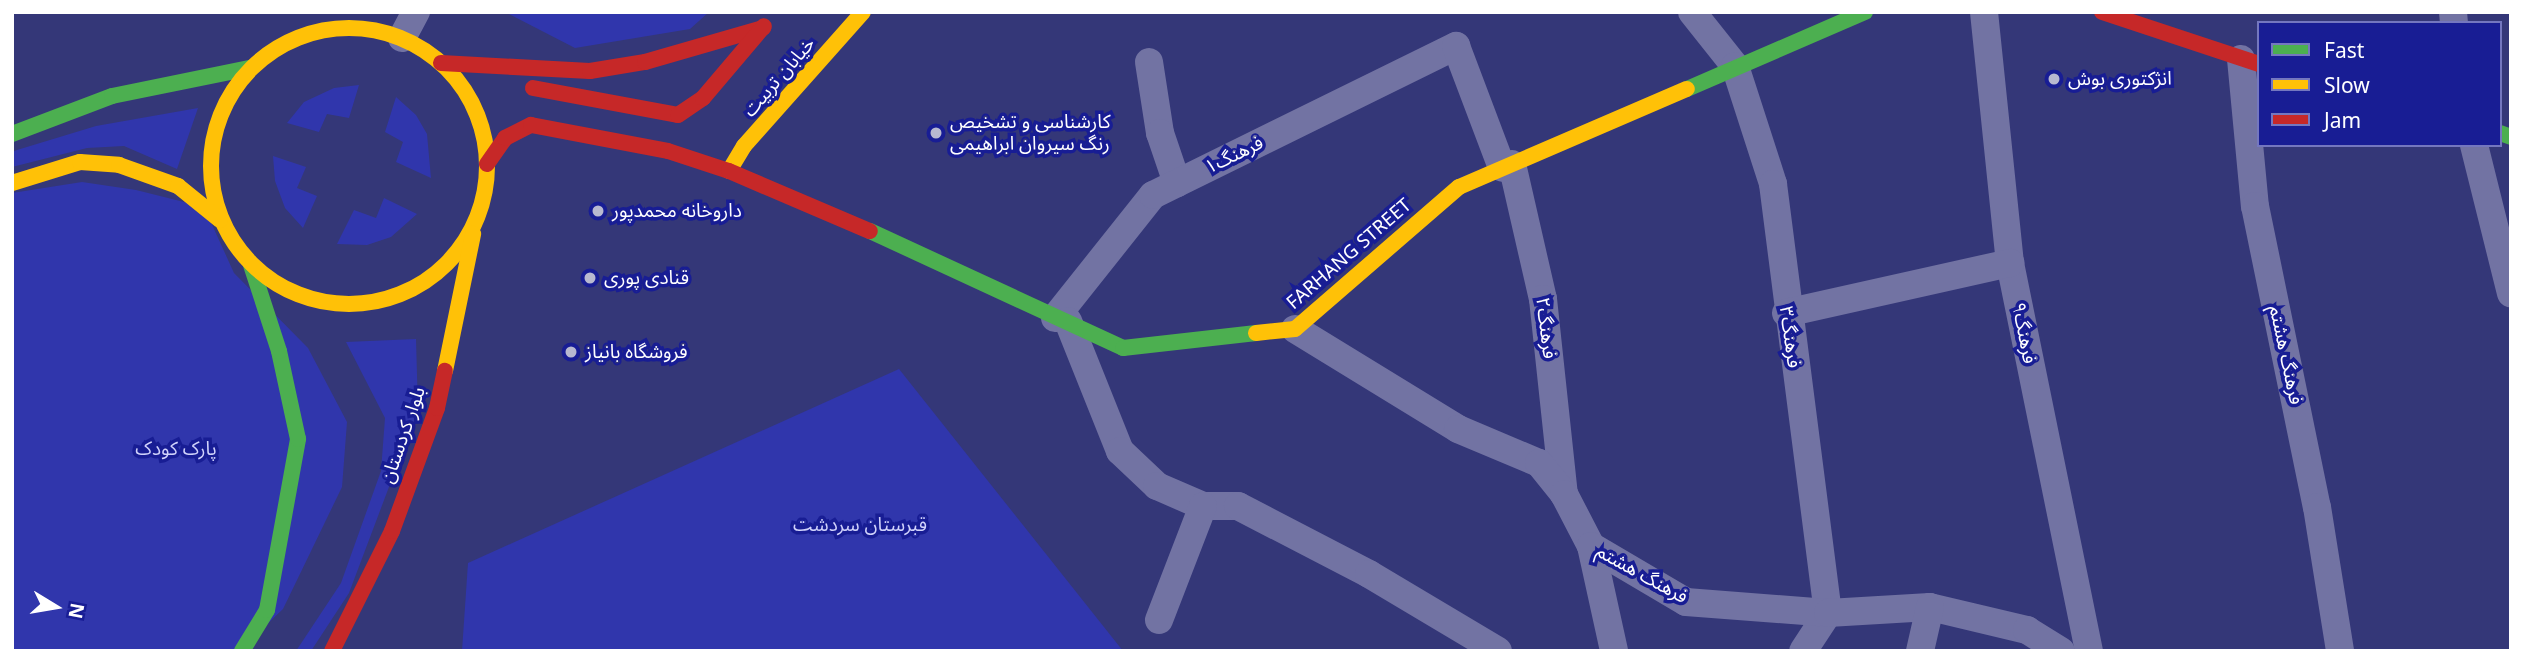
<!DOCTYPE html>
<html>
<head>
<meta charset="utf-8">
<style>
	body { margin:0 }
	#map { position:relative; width:2523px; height:663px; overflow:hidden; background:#343778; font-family:"Noto Sans","Noto Sans Arabic",sans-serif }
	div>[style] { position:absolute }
	.green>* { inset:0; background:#3036ac }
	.street>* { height:28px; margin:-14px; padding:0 14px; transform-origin:14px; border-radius:14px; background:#7273a3 }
	.fast>* { height:16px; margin:-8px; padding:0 8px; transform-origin:8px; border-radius:8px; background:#4caf50 }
	.slow>* { height:16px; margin:-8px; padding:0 8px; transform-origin:8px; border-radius:8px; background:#ffc107 }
	.slow>.ring { margin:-8px; padding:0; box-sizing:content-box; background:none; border:16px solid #ffc107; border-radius:50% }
	.jam>* { height:16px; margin:-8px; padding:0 8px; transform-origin:8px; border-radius:8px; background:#c62828 }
	.dots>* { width:19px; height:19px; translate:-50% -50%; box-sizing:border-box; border:4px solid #181d94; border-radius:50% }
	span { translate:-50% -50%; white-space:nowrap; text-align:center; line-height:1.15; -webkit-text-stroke:7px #181d94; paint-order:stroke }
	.street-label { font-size:19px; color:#fff }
	.poi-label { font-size:19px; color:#fff }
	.left { translate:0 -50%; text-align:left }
	.park-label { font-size:19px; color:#d0d2fb }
	.frame { position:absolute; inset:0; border:14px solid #fff; pointer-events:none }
	.legend { position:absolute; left:2257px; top:21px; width:245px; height:126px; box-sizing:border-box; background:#181d94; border:2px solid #7477bf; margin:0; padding:9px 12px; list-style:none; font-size:21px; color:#fff }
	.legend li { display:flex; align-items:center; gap:14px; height:35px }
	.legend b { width:35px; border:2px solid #7477bf }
	.north { position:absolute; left:21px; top:572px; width:70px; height:70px; -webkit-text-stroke:5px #181d94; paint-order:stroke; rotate:101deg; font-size:19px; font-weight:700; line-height:28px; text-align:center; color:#fff }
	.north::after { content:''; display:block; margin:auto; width:24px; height:32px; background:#fff; clip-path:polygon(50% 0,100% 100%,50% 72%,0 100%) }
</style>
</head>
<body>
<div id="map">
	<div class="green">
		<div style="clip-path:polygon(505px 12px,709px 12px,690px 29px,575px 48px)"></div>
		<div style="clip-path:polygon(359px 85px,349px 118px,327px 114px,319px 132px,287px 123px,304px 102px,334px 88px)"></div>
		<div style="clip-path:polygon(396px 97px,416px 115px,427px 134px,431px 178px,396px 162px,403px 142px,385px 132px)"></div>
		<div style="clip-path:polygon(198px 108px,177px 169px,124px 146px,87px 148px,12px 167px,12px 152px,17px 150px,96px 126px)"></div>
		<div style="clip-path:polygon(273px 156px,306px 167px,297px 188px,317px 196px,303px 228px,285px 208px,275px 181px)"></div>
		<div style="clip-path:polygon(82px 182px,136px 190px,204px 207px,234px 273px,308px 348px,347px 422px,342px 487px,283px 609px,239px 651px,12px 651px,12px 193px)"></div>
		<div style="clip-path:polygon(384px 198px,417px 214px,391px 237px,367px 245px,337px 244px,354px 210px,376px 218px)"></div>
		<div style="clip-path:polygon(416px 339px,418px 410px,349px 593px,311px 651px,296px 651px,341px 583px,381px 471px,385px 418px,346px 342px)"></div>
		<div style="clip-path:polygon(899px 369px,1123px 651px,462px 651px,468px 563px)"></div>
	</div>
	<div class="street">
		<div style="left:1692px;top:12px;width:69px;rotate:51.5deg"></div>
		<div style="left:1735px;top:66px;width:124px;rotate:72.1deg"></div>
		<div style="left:1773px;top:184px;width:433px;rotate:82.7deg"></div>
		<div style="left:1828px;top:613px;width:45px;rotate:123.3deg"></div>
		<div style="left:1984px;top:12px;width:252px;rotate:84.1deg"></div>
		<div style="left:2010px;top:263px;width:396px;rotate:78.5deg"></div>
		<div style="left:2453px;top:12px;width:11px;rotate:85deg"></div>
		<div style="left:402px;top:38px;width:30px;rotate:-62deg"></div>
		<div style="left:2241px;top:59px;width:148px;rotate:84.6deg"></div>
		<div style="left:2255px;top:206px;width:307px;rotate:78.4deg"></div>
		<div style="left:2317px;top:507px;width:146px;rotate:80.9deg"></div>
		<div style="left:1149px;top:62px;width:72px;rotate:81.2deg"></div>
		<div style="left:1160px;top:133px;width:53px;rotate:71.2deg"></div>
		<div style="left:2474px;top:145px;width:153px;rotate:76deg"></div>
		<div style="left:1512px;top:164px;width:139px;rotate:77.1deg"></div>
		<div style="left:1543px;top:299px;width:196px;rotate:83.9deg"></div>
		<div style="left:1786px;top:313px;width:230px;rotate:-12.6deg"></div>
		<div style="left:1055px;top:318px;width:157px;rotate:-51.5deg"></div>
		<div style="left:1153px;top:195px;width:338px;rotate:-26.2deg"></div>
		<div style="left:1456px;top:46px;width:130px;rotate:69.3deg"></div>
		<div style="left:1068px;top:321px;width:140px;rotate:68.2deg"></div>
		<div style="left:1120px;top:451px;width:51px;rotate:43.4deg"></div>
		<div style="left:1157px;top:486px;width:50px;rotate:23.5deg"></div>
		<div style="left:1203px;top:506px;width:35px"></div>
		<div style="left:1238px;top:506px;width:148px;rotate:27.4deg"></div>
		<div style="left:1369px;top:574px;width:150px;rotate:30.8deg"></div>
		<div style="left:1295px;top:329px;width:191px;rotate:31.5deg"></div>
		<div style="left:1458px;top:429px;width:88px;rotate:22.8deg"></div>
		<div style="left:1539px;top:463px;width:40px;rotate:51deg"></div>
		<div style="left:1564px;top:494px;width:59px;rotate:62.6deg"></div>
		<div style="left:1591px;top:546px;width:110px;rotate:30.5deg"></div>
		<div style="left:1686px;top:602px;width:142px;rotate:4.4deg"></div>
		<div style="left:1828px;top:613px;width:102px;rotate:-3.4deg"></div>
		<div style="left:1930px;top:607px;width:100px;rotate:13.3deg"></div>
		<div style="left:2027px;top:630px;width:40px;rotate:32deg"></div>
		<div style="left:1591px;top:546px;width:107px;rotate:77.6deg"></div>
		<div style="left:1159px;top:620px;width:122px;rotate:-68.9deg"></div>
		<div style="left:1920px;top:651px;width:45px;rotate:-77.2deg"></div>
	</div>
	<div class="fast">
		<div style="left:1687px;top:89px;width:194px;rotate:-23.4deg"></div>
		<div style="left:2500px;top:133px;width:12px;rotate:20deg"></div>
		<div style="left:12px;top:134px;width:107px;rotate:-20.8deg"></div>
		<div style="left:112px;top:96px;width:141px;rotate:-11.5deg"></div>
		<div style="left:870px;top:231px;width:279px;rotate:24.8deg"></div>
		<div style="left:1123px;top:348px;width:134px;rotate:-6.4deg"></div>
		<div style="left:242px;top:651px;width:48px;rotate:-58.6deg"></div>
		<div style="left:267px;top:610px;width:174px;rotate:-79.7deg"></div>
		<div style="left:298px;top:439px;width:90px;rotate:-102.2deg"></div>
		<div style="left:279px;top:351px;width:90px;rotate:-108deg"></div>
	</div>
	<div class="slow">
		<div class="ring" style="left:211px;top:28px;width:260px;height:260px"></div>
		<div style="left:729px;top:171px;width:29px;rotate:-59deg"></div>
		<div style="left:744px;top:146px;width:179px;rotate:-48.4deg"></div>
		<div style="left:12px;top:183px;width:71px;rotate:-17.2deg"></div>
		<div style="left:80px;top:162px;width:39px;rotate:4deg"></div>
		<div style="left:119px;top:165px;width:63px;rotate:19.6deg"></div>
		<div style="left:178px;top:186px;width:54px;rotate:39deg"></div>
		<div style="left:1256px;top:333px;width:39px;rotate:-6deg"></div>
		<div style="left:1295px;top:329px;width:217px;rotate:-40.9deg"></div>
		<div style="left:1459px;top:187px;width:248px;rotate:-23.3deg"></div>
		<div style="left:445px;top:371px;width:140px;rotate:-78.4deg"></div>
	</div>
	<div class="jam">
		<div style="left:2102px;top:12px;width:165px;rotate:18.3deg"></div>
		<div style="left:441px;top:63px;width:149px;rotate:3.1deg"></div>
		<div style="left:590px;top:71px;width:56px;rotate:-9.3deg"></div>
		<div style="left:645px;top:62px;width:123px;rotate:-16.1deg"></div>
		<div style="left:533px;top:88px;width:147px;rotate:10.5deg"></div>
		<div style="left:678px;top:115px;width:30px;rotate:-34deg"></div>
		<div style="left:703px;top:98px;width:94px;rotate:-49.7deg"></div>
		<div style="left:487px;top:164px;width:32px;rotate:-55deg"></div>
		<div style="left:505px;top:138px;width:29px;rotate:-27deg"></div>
		<div style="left:531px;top:125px;width:139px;rotate:10.7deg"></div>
		<div style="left:668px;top:151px;width:64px;rotate:18.2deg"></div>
		<div style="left:729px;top:171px;width:153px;rotate:23.1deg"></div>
		<div style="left:332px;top:651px;width:134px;rotate:-63.4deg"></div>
		<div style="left:392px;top:531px;width:131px;rotate:-69.9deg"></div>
		<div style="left:437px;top:408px;width:38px;rotate:-78deg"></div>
	</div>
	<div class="dots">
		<div style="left:2054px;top:79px;background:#b8b9d0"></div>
		<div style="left:936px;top:133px;background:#b8b9d0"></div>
		<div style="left:598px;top:211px;background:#b8b9d0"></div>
		<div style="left:590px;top:278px;background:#b8b9d0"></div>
		<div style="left:571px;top:352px;background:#b8b9d0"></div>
	</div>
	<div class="street-label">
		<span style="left:779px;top:77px;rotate:-49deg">خیابان تربیت</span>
		<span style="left:1234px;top:155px;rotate:-26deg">فرهنگ۱</span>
		<span style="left:1349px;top:254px;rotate:-41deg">FARHANG STREET</span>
		<span style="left:1546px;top:328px;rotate:83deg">فرهنگ۲</span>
		<span style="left:2024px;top:333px;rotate:79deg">فرهنگ۹</span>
		<span style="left:1790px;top:337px;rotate:82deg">فرهنگ۳</span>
		<span style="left:2286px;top:355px;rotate:78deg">فرهنگ هشتم</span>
		<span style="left:403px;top:435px;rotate:-71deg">بلوار کردستان</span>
		<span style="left:1642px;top:574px;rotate:29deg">فرهنگ هشتم</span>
	</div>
	<div class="poi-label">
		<span class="left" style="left:2068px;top:79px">انژکتوری بوش</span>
		<span class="left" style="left:950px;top:133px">کارشناسی و تشخیص<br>رنگ سیروان ابراهیمی</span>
		<span class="left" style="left:612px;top:211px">داروخانه محمدپور</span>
		<span class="left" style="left:604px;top:278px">قنادی پوری</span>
		<span class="left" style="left:585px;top:352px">فروشگاه بانیاز</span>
	</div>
	<div class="park-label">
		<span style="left:176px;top:449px">پارک کودک</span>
		<span style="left:860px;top:525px">قبرستان سردشت</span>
	</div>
	<div class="frame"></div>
	<ul class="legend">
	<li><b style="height:9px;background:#4caf50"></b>Fast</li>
	<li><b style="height:9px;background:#ffc107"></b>Slow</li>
	<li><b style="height:9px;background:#c62828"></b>Jam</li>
	</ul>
	<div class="north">N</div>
</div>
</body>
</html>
